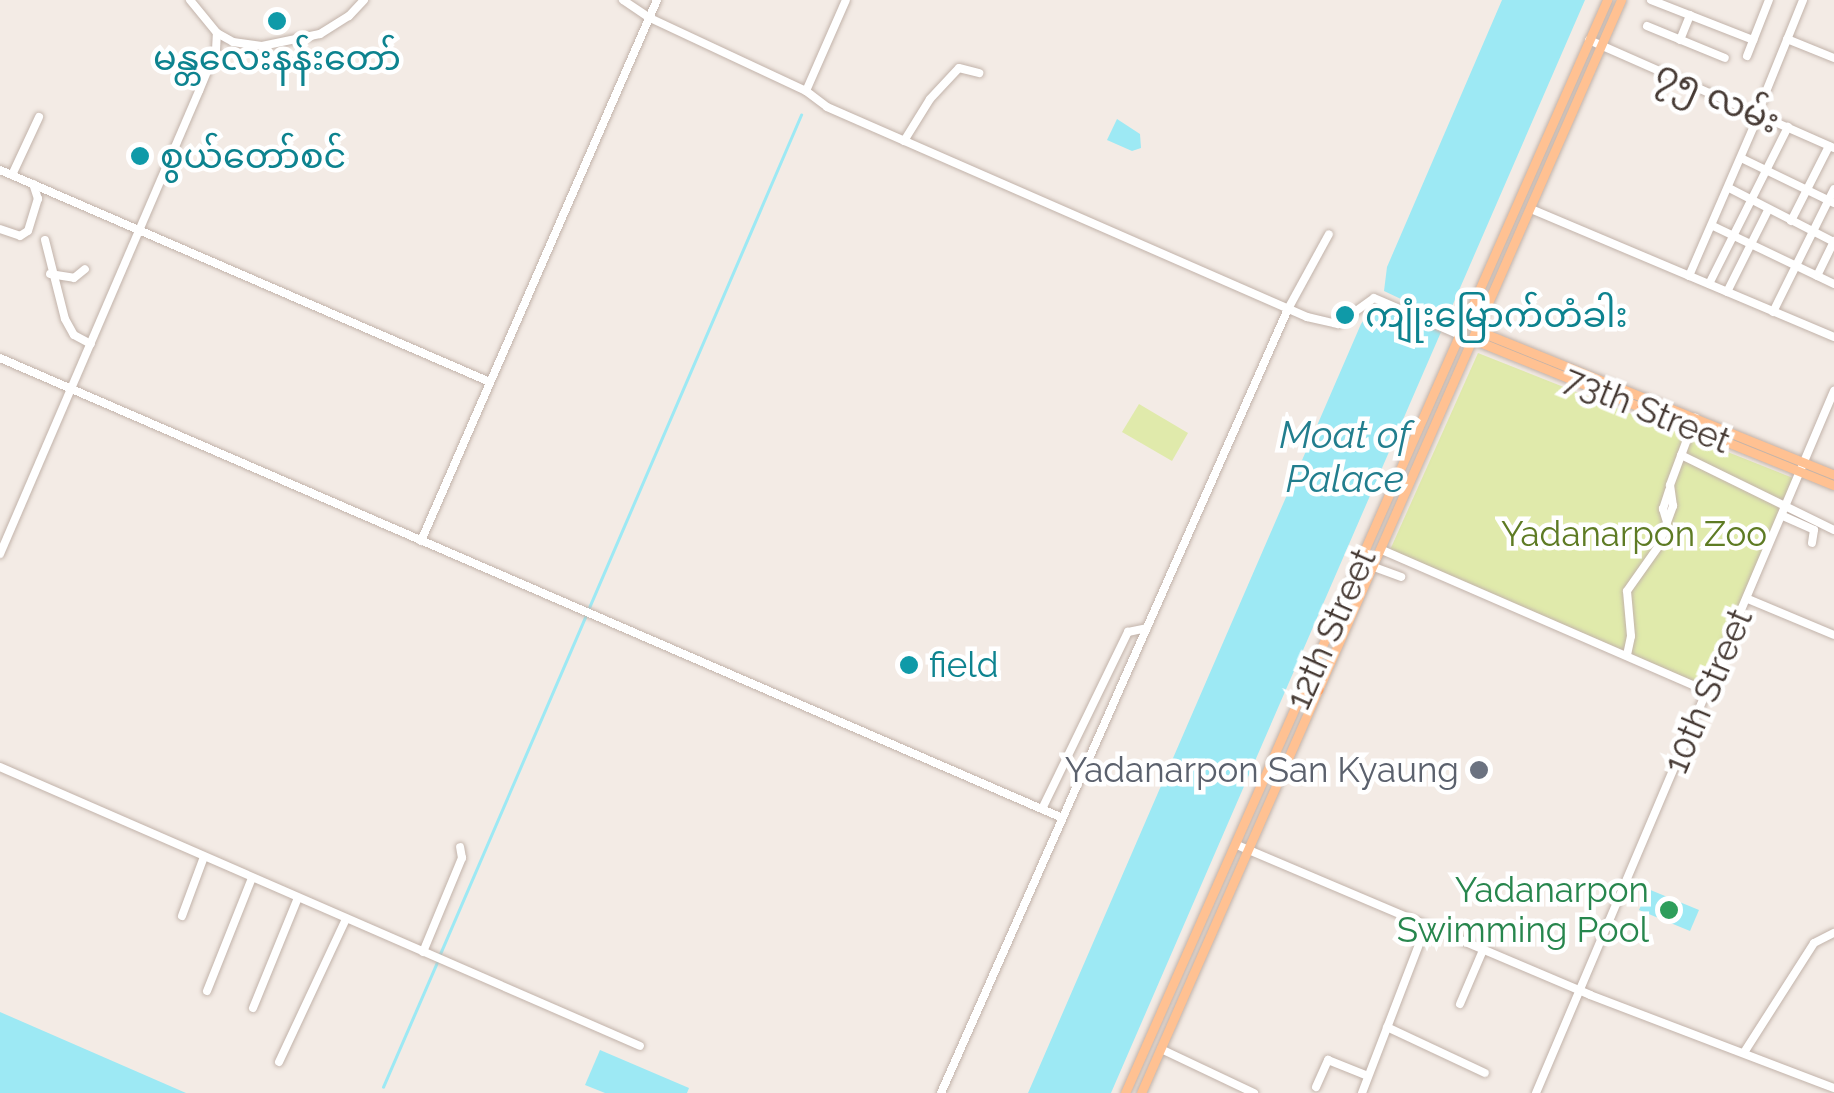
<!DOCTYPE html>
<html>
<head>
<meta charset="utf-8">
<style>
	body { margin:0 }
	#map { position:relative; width:1834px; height:1093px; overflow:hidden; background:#f3ebe5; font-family:Raleway,"Noto Sans Myanmar",sans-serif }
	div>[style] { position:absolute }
	.green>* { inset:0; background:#e0eaab }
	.water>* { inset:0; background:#9de9f4 }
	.stream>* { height:2.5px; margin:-1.25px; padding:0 1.25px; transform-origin:1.25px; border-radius:1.25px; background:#9de9f4 }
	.roads { filter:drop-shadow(0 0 2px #c2b3aa) drop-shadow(0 0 2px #c2b3aa) }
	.minor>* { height:8px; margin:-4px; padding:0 4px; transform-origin:4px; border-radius:4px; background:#fff }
	.major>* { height:9px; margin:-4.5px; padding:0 4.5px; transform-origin:4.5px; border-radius:4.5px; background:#ffc192 }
	.highway>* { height:10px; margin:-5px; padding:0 5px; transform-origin:5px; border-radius:5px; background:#ffa064 }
	.dots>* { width:28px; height:28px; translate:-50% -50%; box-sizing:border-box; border:5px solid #fff; border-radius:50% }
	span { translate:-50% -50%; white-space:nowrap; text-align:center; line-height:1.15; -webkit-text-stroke:9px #fff; paint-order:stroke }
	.culture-label { font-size:35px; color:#0d838f }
	.left { translate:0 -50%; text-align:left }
	.street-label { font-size:35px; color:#463a34 }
	.park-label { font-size:35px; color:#5e7b24 }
	.worship-label { font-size:35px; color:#5b616d }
	.right { translate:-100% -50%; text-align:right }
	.leisure-label { font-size:35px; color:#27864d }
	.water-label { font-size:38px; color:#227e8e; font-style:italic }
</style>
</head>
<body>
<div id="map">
	<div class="green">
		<div style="clip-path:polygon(1478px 353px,1793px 478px,1707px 687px,1390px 550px)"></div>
		<div style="clip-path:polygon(1139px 404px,1188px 433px,1172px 461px,1122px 432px)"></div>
	</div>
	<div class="water">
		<div style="clip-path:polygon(1502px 0,1585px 0,1447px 318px,1423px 309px,1418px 323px,1441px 332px,1111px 1093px,1028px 1093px,1361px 324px,1375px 305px,1397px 313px,1403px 300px,1384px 291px,1387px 267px)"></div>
		<div style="clip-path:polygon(1117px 119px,1140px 134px,1141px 148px,1132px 151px,1107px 140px)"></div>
		<div style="clip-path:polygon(1648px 889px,1699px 910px,1690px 931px,1639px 910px)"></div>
		<div style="clip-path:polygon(0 1012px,186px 1093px,0 1093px)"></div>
		<div style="clip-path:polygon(600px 1050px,689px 1088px,687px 1093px,605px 1093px,585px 1085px)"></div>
	</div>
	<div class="stream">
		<div style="left:588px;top:610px;width:539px;rotate:-66.72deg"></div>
		<div style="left:440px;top:954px;width:367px;rotate:-66.7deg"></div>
		<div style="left:383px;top:1087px;width:136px;rotate:-66.6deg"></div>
	</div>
	<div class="roads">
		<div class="minor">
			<div style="left:190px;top:0;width:43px;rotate:50.7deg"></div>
			<div style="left:217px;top:33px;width:18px;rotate:29deg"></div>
			<div style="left:233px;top:42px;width:29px;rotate:8deg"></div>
			<div style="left:262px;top:46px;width:59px;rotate:-11.7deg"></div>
			<div style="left:320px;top:34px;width:34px;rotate:-32deg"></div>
			<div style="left:349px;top:16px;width:22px;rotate:-47deg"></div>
			<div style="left:623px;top:0;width:32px;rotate:34deg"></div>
			<div style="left:650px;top:18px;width:172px;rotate:25.1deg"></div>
			<div style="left:806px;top:91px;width:26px;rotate:37deg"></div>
			<div style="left:827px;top:107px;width:524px;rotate:23.63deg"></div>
			<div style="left:1307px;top:317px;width:32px;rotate:13deg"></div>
			<div style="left:1338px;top:324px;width:44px;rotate:-35.8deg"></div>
			<div style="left:1374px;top:298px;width:94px;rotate:23.3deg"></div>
			<div style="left:1651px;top:0;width:110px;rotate:21.4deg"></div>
			<div style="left:1647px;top:26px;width:84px;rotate:22.3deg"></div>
			<div style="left:1787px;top:39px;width:51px;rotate:22deg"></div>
			<div style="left:1589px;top:40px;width:268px;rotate:23.8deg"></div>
			<div style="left:1680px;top:40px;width:27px;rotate:-68deg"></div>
			<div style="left:1747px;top:56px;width:60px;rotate:-68.6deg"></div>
			<div style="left:806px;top:91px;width:99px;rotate:-66.3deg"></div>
			<div style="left:1757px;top:114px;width:123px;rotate:-68deg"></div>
			<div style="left:904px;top:141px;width:49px;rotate:-58.2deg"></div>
			<div style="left:930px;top:99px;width:42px;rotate:-46.9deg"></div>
			<div style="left:959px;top:68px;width:21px;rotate:14deg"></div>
			<div style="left:1741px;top:158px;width:103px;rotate:25.8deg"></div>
			<div style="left:0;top:170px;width:534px;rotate:23.4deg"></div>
			<div style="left:12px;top:175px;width:64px;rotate:-65deg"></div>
			<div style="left:1729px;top:188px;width:118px;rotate:27.2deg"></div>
			<div style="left:1531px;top:209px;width:329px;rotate:22.9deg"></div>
			<div style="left:1791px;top:221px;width:84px;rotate:-63.1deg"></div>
			<div style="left:1713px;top:226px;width:134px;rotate:25.6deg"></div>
			<div style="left:0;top:229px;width:21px;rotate:19deg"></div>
			<div style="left:20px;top:236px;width:9px;rotate:-32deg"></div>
			<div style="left:28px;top:231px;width:34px;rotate:-73deg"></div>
			<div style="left:38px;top:199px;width:16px;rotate:-108deg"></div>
			<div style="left:45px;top:240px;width:81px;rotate:75.8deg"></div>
			<div style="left:65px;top:319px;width:18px;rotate:61deg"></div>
			<div style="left:74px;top:335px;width:19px;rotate:28deg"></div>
			<div style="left:50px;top:274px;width:24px;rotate:9deg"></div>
			<div style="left:74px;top:278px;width:14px;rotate:-39deg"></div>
			<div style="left:1689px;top:276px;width:176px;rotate:-66.6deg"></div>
			<div style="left:1817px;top:276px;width:39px;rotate:-64deg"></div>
			<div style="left:1709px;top:284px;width:176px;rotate:-63.3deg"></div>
			<div style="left:1727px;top:292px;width:92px;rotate:-63.4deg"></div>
			<div style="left:1773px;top:312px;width:137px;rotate:-63.6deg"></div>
			<div style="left:0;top:358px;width:1155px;rotate:23.41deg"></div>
			<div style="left:1681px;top:455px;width:170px;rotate:26.1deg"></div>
			<div style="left:1783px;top:516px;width:34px;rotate:24deg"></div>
			<div style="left:1814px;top:530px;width:13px;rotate:99deg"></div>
			<div style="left:1667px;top:522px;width:14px;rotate:-107deg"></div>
			<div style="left:1663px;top:509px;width:20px;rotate:-72deg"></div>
			<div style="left:421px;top:541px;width:590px;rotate:-66.43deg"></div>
			<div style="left:1382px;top:550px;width:354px;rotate:23.5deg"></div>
			<div style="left:0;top:554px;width:504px;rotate:-66.74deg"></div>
			<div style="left:199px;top:91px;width:44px;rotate:-67.5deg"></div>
			<div style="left:216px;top:50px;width:17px;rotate:-87deg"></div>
			<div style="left:1374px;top:567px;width:29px;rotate:20deg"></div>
			<div style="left:1748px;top:599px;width:93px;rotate:22.7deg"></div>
			<div style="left:1627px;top:655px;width:19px;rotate:-78deg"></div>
			<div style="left:1631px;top:636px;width:45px;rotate:-95.1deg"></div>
			<div style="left:1627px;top:591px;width:54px;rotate:-54.8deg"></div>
			<div style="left:1658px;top:547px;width:44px;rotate:-69.9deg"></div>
			<div style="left:1673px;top:506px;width:21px;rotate:-98deg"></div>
			<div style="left:1670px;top:485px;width:72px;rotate:-69.5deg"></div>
			<div style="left:0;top:767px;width:698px;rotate:23.55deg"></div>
			<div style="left:1042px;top:809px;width:197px;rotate:-64.1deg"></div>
			<div style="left:1128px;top:632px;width:19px;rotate:-12deg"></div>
			<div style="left:1237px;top:845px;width:384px;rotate:23deg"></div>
			<div style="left:1590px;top:995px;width:261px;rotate:20.9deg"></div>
			<div style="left:182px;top:916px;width:63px;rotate:-69.6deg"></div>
			<div style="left:423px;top:952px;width:102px;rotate:-67.5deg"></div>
			<div style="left:462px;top:858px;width:11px;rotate:-100deg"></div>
			<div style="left:207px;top:991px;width:122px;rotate:-68.3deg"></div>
			<div style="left:1460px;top:1004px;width:59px;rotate:-66.9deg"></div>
			<div style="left:253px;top:1008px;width:119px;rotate:-67.8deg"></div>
			<div style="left:1387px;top:1027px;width:108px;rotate:25.1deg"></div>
			<div style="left:1161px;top:1049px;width:103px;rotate:25.3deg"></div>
			<div style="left:1745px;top:1051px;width:128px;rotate:-57.4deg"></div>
			<div style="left:1814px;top:943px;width:22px;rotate:-27deg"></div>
			<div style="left:279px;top:1062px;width:158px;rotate:-64.9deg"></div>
			<div style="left:1316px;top:1087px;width:30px;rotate:-66deg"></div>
			<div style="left:1328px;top:1060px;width:43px;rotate:21.8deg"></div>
			<div style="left:941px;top:1093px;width:857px;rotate:-66.13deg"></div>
			<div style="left:1288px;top:309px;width:85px;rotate:-61.3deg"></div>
			<div style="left:1362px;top:1093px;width:179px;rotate:-69deg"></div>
			<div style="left:1536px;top:1093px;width:763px;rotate:-67deg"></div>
		</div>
		<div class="major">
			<div style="left:1476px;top:330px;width:386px;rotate:22deg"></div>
			<div style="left:1472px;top:339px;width:390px;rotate:22deg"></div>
			<div style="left:1125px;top:1093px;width:1195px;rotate:-66.2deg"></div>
			<div style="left:1141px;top:1093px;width:1194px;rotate:-66.29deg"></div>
		</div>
		<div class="highway">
			<div style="left:1642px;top:407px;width:9px;rotate:-63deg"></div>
			<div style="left:1307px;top:684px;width:13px;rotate:27deg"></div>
		</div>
	</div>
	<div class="dots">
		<div style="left:277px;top:21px;background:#0f9aa8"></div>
		<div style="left:140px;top:156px;background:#0f9aa8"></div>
		<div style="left:1345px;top:315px;background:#0f9aa8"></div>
		<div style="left:909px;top:665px;background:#0f9aa8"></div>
		<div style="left:1479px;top:770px;background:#6b7280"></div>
		<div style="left:1669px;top:910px;background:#2e9e5b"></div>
	</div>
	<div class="culture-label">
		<span style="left:277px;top:58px">မန္တလေးနန်းတော်</span>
		<span class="left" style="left:160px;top:156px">စွယ်တော်စင်</span>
		<span class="left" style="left:1365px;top:315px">ကျုံးမြောက်တံခါး</span>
		<span class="left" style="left:929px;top:665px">field</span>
	</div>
	<div class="street-label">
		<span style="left:1718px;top:97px;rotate:24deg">၇၅ လမ်း</span>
		<span style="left:1647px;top:410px;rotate:22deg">73th Street</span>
		<span style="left:1331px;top:629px;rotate:-66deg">12th Street</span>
		<span style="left:1708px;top:691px;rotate:-67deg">10th Street</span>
	</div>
	<div class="park-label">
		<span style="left:1634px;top:534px">Yadanarpon Zoo</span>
	</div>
	<div class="worship-label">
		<span class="right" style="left:1459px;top:770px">Yadanarpon San Kyaung</span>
	</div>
	<div class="leisure-label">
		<span class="right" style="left:1649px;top:910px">Yadanarpon<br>Swimming Pool</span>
	</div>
	<div class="water-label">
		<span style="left:1345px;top:457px">Moat of<br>Palace</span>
	</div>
</div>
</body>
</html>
